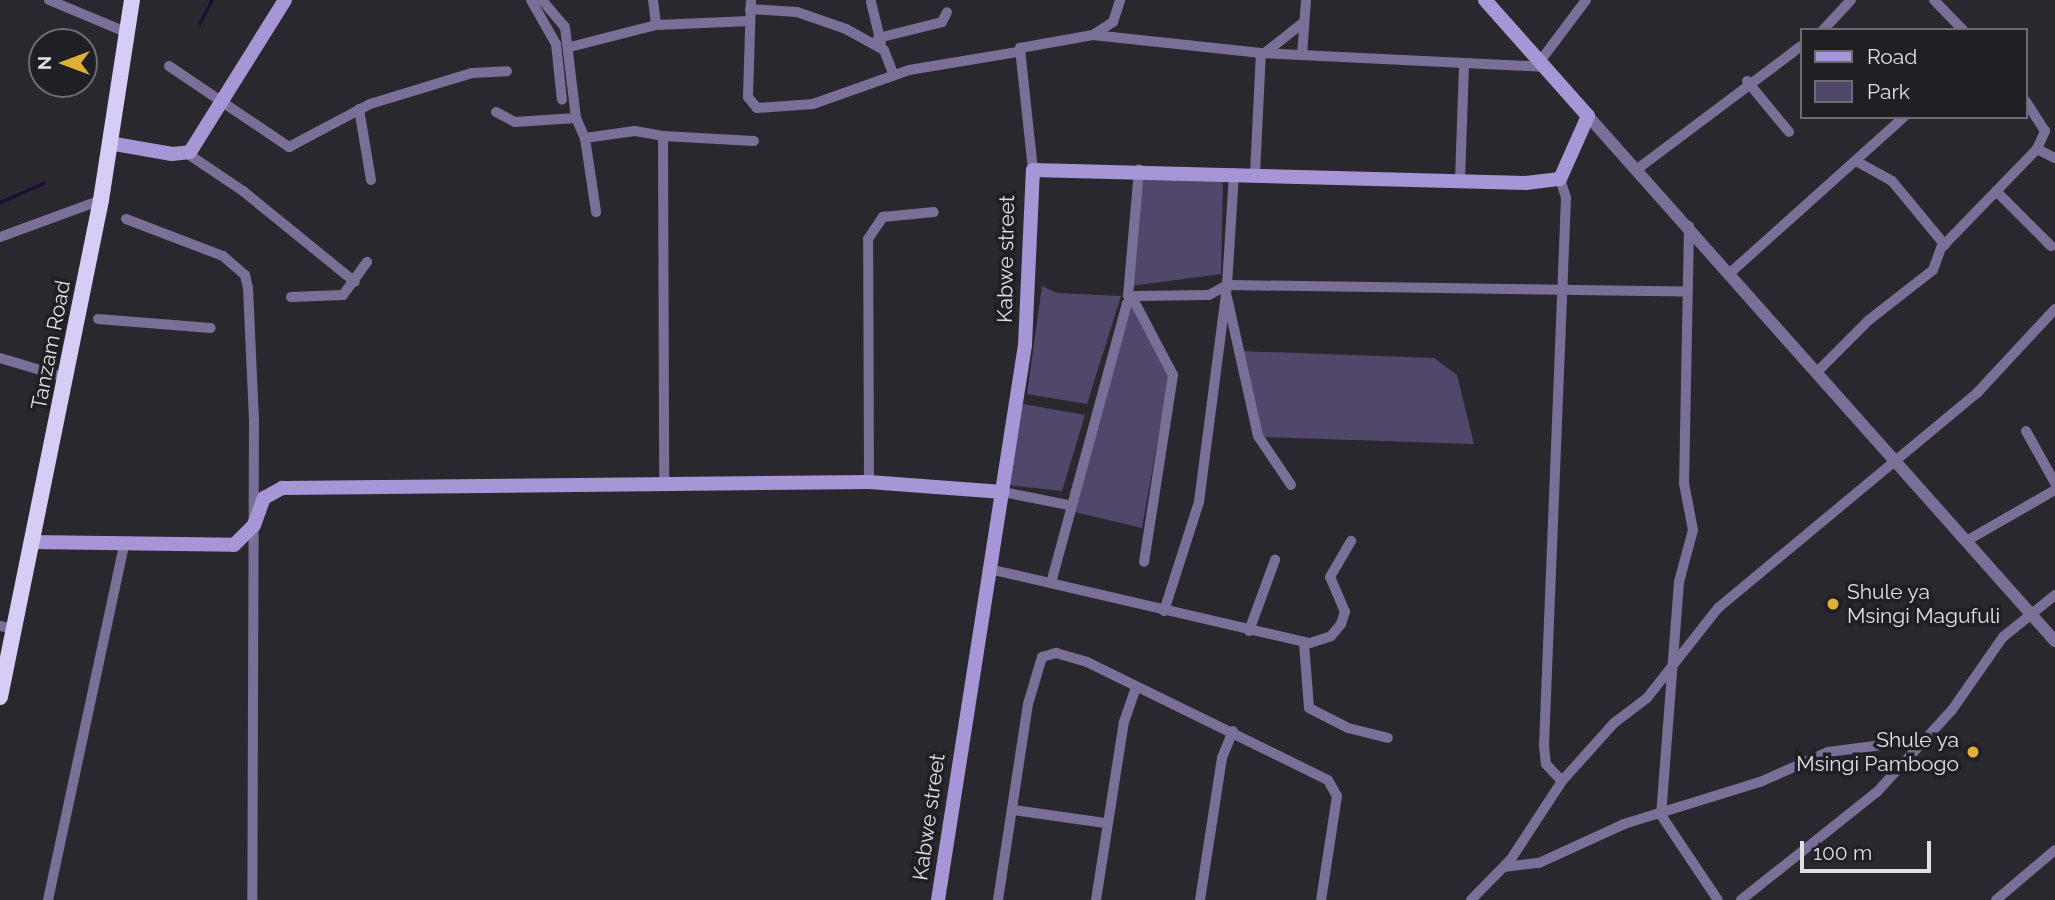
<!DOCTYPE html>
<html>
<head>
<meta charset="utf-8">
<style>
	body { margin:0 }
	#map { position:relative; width:2055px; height:900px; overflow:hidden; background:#2a282f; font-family:Raleway,sans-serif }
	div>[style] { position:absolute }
	.green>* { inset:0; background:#51476b }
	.stream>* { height:2.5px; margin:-1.25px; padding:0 1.25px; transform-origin:1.25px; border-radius:1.25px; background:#1c0c35 }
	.minor>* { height:10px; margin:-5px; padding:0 5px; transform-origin:5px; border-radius:5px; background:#7a6f97 }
	.tertiary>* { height:12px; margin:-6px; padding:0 6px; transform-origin:6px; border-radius:6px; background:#7a6f97 }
	.secondary>* { height:14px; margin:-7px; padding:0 7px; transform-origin:7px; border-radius:7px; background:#a796d6 }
	.trunk>* { height:16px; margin:-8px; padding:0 8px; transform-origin:8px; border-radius:8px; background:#d6ccf6 }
	.dots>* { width:19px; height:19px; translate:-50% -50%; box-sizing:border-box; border:4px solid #201f25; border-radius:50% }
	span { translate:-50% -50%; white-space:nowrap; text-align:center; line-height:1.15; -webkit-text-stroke:7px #201f25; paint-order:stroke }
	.street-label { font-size:21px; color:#e0dfe3 }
	.poi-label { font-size:21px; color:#e0dfe3 }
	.left { translate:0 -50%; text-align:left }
	.right { translate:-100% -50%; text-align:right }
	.legend { position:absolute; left:1800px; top:28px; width:228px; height:91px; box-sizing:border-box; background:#201f25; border:2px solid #6d6c71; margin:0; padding:9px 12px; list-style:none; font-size:21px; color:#e0dfe3 }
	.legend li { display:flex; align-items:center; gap:14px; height:35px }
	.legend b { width:35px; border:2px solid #6d6c71 }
	.north { position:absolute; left:28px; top:28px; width:70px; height:70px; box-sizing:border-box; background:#201f25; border:2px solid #6d6c71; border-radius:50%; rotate:270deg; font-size:19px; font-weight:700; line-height:28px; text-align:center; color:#e0dfe3 }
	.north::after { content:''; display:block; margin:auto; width:24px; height:32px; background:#e0b034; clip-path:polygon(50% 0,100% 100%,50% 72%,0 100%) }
	.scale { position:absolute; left:1800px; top:841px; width:131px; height:32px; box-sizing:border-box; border:4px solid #e0dfe3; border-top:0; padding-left:9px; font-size:21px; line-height:24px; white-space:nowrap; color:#e0dfe3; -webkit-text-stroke:5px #201f25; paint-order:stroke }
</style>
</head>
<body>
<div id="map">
	<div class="green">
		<div style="clip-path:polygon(1133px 177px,1223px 179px,1221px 274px,1131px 286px)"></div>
		<div style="clip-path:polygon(1042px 286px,1057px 293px,1121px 296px,1087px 404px,1027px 394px)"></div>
		<div style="clip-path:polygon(1132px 303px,1171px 364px,1142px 528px,1070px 511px)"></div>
		<div style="clip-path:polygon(1240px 351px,1434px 358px,1457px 375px,1474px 444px,1262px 437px)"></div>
		<div style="clip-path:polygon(1023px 404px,1085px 415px,1062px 491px,1008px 485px)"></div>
	</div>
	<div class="stream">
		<div style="left:199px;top:24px;width:27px;rotate:-62deg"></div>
		<div style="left:0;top:202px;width:48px;rotate:-23.4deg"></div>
	</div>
	<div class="minor">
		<div style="left:49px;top:0;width:86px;rotate:22.7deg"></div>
		<div style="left:531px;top:0;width:51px;rotate:60.4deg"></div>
		<div style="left:556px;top:44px;width:56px;rotate:83.9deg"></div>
		<div style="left:542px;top:0;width:35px;rotate:50deg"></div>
		<div style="left:565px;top:27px;width:92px;rotate:83.1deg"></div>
		<div style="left:576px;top:118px;width:22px;rotate:66deg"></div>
		<div style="left:585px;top:138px;width:50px;rotate:-8deg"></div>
		<div style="left:635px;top:131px;width:28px;rotate:10deg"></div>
		<div style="left:663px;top:136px;width:348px;rotate:89.8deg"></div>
		<div style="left:653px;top:0;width:25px;rotate:83deg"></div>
		<div style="left:751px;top:0;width:97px;rotate:91.8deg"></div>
		<div style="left:748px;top:97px;width:14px;rotate:51deg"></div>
		<div style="left:757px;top:108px;width:56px;rotate:-4.1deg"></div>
		<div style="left:813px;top:104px;width:102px;rotate:-19.5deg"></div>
		<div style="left:909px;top:70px;width:110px;rotate:-9.4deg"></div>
		<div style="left:1934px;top:0;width:42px;rotate:46deg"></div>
		<div style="left:871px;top:2px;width:42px;rotate:76.3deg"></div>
		<div style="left:750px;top:9px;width:47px;rotate:3.7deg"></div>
		<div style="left:797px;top:12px;width:52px;rotate:19.1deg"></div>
		<div style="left:846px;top:29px;width:43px;rotate:28.9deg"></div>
		<div style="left:884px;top:50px;width:26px;rotate:69deg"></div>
		<div style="left:1823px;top:30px;width:41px;rotate:-47deg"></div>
		<div style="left:1093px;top:35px;width:169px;rotate:6.1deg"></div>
		<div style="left:1261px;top:53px;width:285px;rotate:2.8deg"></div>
		<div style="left:878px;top:38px;width:66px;rotate:-14deg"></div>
		<div style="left:942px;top:22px;width:11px;rotate:-63deg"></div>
		<div style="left:570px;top:47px;width:89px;rotate:-14.3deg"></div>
		<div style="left:656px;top:25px;width:94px;rotate:-2.4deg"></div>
		<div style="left:1266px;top:52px;width:48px;rotate:-38.3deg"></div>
		<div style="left:1302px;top:55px;width:55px;rotate:-85.8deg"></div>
		<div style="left:1541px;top:60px;width:75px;rotate:-53.1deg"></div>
		<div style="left:169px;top:66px;width:145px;rotate:34deg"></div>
		<div style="left:289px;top:147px;width:92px;rotate:-28deg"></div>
		<div style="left:370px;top:104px;width:107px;rotate:-16.9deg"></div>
		<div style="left:472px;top:73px;width:35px;rotate:-3deg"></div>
		<div style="left:1747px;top:81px;width:66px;rotate:50.5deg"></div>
		<div style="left:359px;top:109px;width:72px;rotate:80.4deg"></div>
		<div style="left:496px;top:112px;width:21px;rotate:28deg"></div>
		<div style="left:515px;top:122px;width:61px;rotate:-3.8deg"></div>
		<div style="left:663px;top:136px;width:91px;rotate:3.1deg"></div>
		<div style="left:585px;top:138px;width:75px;rotate:81.5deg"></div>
		<div style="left:2037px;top:149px;width:20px;rotate:27deg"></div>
		<div style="left:188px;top:154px;width:66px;rotate:33.9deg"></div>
		<div style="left:243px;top:191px;width:144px;rotate:39.1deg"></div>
		<div style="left:1856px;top:161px;width:41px;rotate:29.1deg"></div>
		<div style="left:1892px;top:181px;width:83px;rotate:50.4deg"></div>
		<div style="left:1033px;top:170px;width:123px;rotate:-96.1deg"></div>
		<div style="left:1020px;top:48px;width:74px;rotate:-10.1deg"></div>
		<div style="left:1093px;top:35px;width:24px;rotate:-33deg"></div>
		<div style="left:1113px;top:22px;width:23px;rotate:-72deg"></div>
		<div style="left:1636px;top:170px;width:206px;rotate:-36.9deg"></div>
		<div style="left:1255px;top:174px;width:121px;rotate:-87.2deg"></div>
		<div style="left:1560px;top:179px;width:20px;rotate:72deg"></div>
		<div style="left:1566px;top:198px;width:548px;rotate:92.3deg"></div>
		<div style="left:1544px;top:746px;width:18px;rotate:84deg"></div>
		<div style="left:1546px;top:764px;width:23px;rotate:47deg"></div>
		<div style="left:1460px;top:180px;width:115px;rotate:-88deg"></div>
		<div style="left:1996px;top:191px;width:78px;rotate:45deg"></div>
		<div style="left:126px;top:219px;width:104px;rotate:20.9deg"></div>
		<div style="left:223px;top:256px;width:29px;rotate:41deg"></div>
		<div style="left:245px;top:275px;width:13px;rotate:77deg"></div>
		<div style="left:248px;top:288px;width:131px;rotate:87.4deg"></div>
		<div style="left:254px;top:419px;width:481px;rotate:90.2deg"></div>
		<div style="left:1689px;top:226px;width:257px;rotate:91.1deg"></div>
		<div style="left:1684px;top:483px;width:48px;rotate:79.2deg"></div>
		<div style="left:1693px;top:530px;width:54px;rotate:105.1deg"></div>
		<div style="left:1679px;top:582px;width:234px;rotate:94.4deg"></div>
		<div style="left:1661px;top:815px;width:102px;rotate:56.2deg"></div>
		<div style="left:0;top:237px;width:108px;rotate:-20.1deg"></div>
		<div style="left:1730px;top:273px;width:234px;rotate:-41.9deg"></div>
		<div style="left:1128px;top:296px;width:127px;rotate:-85deg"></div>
		<div style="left:291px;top:297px;width:52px;rotate:-2.2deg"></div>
		<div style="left:343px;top:295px;width:41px;rotate:-54deg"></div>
		<div style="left:1132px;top:297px;width:88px;rotate:62.3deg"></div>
		<div style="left:1173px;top:375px;width:189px;rotate:98.8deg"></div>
		<div style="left:1227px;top:297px;width:142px;rotate:77.4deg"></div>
		<div style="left:1258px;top:436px;width:59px;rotate:56deg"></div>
		<div style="left:98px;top:319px;width:113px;rotate:4.6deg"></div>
		<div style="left:0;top:358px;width:70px;rotate:16.6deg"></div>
		<div style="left:1818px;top:371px;width:72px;rotate:-45deg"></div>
		<div style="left:1869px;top:320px;width:81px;rotate:-38deg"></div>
		<div style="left:1933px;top:270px;width:23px;rotate:-70deg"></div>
		<div style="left:1941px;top:248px;width:138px;rotate:-45.9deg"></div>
		<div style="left:2037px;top:149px;width:20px;rotate:-66deg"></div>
		<div style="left:2045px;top:131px;width:37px;rotate:-123deg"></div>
		<div style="left:2026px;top:431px;width:60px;rotate:60.9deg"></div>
		<div style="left:869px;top:482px;width:243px;rotate:-90.2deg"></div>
		<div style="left:868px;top:239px;width:27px;rotate:-56deg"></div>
		<div style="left:883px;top:217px;width:51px;rotate:-5.6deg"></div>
		<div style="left:1003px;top:492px;width:66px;rotate:11.3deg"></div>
		<div style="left:1968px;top:540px;width:100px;rotate:-29.9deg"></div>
		<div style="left:989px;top:569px;width:329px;rotate:13deg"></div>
		<div style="left:1310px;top:643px;width:22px;rotate:-18deg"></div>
		<div style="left:1331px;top:636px;width:16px;rotate:-50deg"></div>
		<div style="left:1341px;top:624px;width:13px;rotate:-72deg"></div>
		<div style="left:1345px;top:612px;width:38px;rotate:-113deg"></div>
		<div style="left:1330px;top:577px;width:42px;rotate:-59.7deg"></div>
		<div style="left:1051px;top:583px;width:289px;rotate:-74.8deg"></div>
		<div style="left:1127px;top:304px;width:12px;rotate:-42deg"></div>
		<div style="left:1136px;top:296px;width:73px;rotate:-0.8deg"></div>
		<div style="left:1209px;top:295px;width:21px;rotate:-29deg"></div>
		<div style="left:1227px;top:285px;width:112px;rotate:-86.4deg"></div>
		<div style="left:1164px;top:611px;width:114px;rotate:-72.2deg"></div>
		<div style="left:1199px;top:502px;width:219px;rotate:-82.6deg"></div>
		<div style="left:1227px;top:285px;width:457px;rotate:0.8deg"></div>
		<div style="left:0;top:626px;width:14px;rotate:12deg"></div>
		<div style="left:1249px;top:631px;width:76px;rotate:-69.9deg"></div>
		<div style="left:1304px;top:643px;width:65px;rotate:85.6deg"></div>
		<div style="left:1309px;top:708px;width:44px;rotate:27.1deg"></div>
		<div style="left:1348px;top:728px;width:41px;rotate:14deg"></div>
		<div style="left:1013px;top:810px;width:93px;rotate:8deg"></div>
		<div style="left:1504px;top:867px;width:35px;rotate:-7deg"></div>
		<div style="left:1539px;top:863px;width:94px;rotate:-24.6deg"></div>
		<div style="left:1624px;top:824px;width:142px;rotate:-17.2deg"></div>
		<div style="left:1760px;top:782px;width:74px;rotate:-23.8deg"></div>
		<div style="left:1828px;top:752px;width:101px;rotate:-7.4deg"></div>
		<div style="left:48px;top:900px;width:362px;rotate:-77.9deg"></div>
		<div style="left:998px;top:900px;width:198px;rotate:-81.3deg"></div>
		<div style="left:1028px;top:704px;width:49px;rotate:-73.4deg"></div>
		<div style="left:1042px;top:657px;width:15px;rotate:-16deg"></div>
		<div style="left:1056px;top:653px;width:32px;rotate:16deg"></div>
		<div style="left:1087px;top:662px;width:268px;rotate:26.1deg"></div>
		<div style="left:1328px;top:780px;width:18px;rotate:61deg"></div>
		<div style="left:1337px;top:796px;width:105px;rotate:98.7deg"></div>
		<div style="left:1096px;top:900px;width:180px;rotate:-81.1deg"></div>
		<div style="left:1124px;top:722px;width:37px;rotate:-71deg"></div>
		<div style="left:1200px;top:900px;width:144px;rotate:-81.2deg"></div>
		<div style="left:1222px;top:758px;width:29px;rotate:-68deg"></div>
		<div style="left:1471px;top:900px;width:57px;rotate:-45.7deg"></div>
		<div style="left:1511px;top:859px;width:93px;rotate:-56.8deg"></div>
		<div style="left:1562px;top:781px;width:78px;rotate:-48.1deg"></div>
		<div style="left:1614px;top:723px;width:41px;rotate:-37.1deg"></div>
		<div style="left:1647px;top:698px;width:115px;rotate:-51.7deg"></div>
		<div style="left:1718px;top:608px;width:337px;rotate:-39.7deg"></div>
		<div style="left:1977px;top:393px;width:115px;rotate:-47.1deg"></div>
		<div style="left:1741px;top:900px;width:174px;rotate:-38.5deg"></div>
		<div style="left:1877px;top:792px;width:111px;rotate:-47.6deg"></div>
		<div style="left:1952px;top:710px;width:89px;rotate:-55.1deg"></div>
		<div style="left:2003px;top:637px;width:67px;rotate:-38.9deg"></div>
		<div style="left:1996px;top:900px;width:77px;rotate:-40.3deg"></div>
	</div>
	<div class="tertiary">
		<div style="left:1588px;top:116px;width:703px;rotate:48.35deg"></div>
	</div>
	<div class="secondary">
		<div style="left:109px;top:143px;width:64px;rotate:9.9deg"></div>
		<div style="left:172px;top:154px;width:18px;rotate:-6deg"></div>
		<div style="left:190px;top:152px;width:179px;rotate:-58deg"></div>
		<div style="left:31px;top:542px;width:203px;rotate:0.8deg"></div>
		<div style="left:234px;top:545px;width:28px;rotate:-45deg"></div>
		<div style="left:254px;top:525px;width:29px;rotate:-70deg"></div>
		<div style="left:264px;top:498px;width:21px;rotate:-29deg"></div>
		<div style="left:282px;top:488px;width:587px;rotate:-0.59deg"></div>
		<div style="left:869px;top:482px;width:134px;rotate:4.3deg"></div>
		<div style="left:938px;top:900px;width:562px;rotate:-81.09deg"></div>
		<div style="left:1025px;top:345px;width:175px;rotate:-87.4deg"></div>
		<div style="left:1033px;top:170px;width:493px;rotate:1.5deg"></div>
		<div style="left:1526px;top:183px;width:34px;rotate:-7deg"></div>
		<div style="left:1560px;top:179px;width:69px;rotate:-66deg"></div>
		<div style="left:1588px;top:116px;width:155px;rotate:-131.6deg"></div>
	</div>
	<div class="trunk">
		<div style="left:0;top:697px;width:507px;rotate:-78.51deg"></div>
		<div style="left:101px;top:200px;width:202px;rotate:-81.2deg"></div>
	</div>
	<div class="dots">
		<div style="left:1833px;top:604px;background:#e0b034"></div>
		<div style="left:1973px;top:752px;background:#e0b034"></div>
	</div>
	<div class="street-label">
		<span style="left:1006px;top:259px;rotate:-89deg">Kabwe street</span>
		<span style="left:51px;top:345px;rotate:-79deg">Tanzam Road</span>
		<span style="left:929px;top:817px;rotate:-82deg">Kabwe street</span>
	</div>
	<div class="poi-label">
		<span class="left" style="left:1847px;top:604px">Shule ya<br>Msingi Magufuli</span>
		<span class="right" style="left:1959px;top:752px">Shule ya<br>Msingi Pambogo</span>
	</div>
	<ul class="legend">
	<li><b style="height:9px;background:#a796d6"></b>Road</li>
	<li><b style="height:19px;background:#51476b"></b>Park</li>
	</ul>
	<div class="north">N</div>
	<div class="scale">100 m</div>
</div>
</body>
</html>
